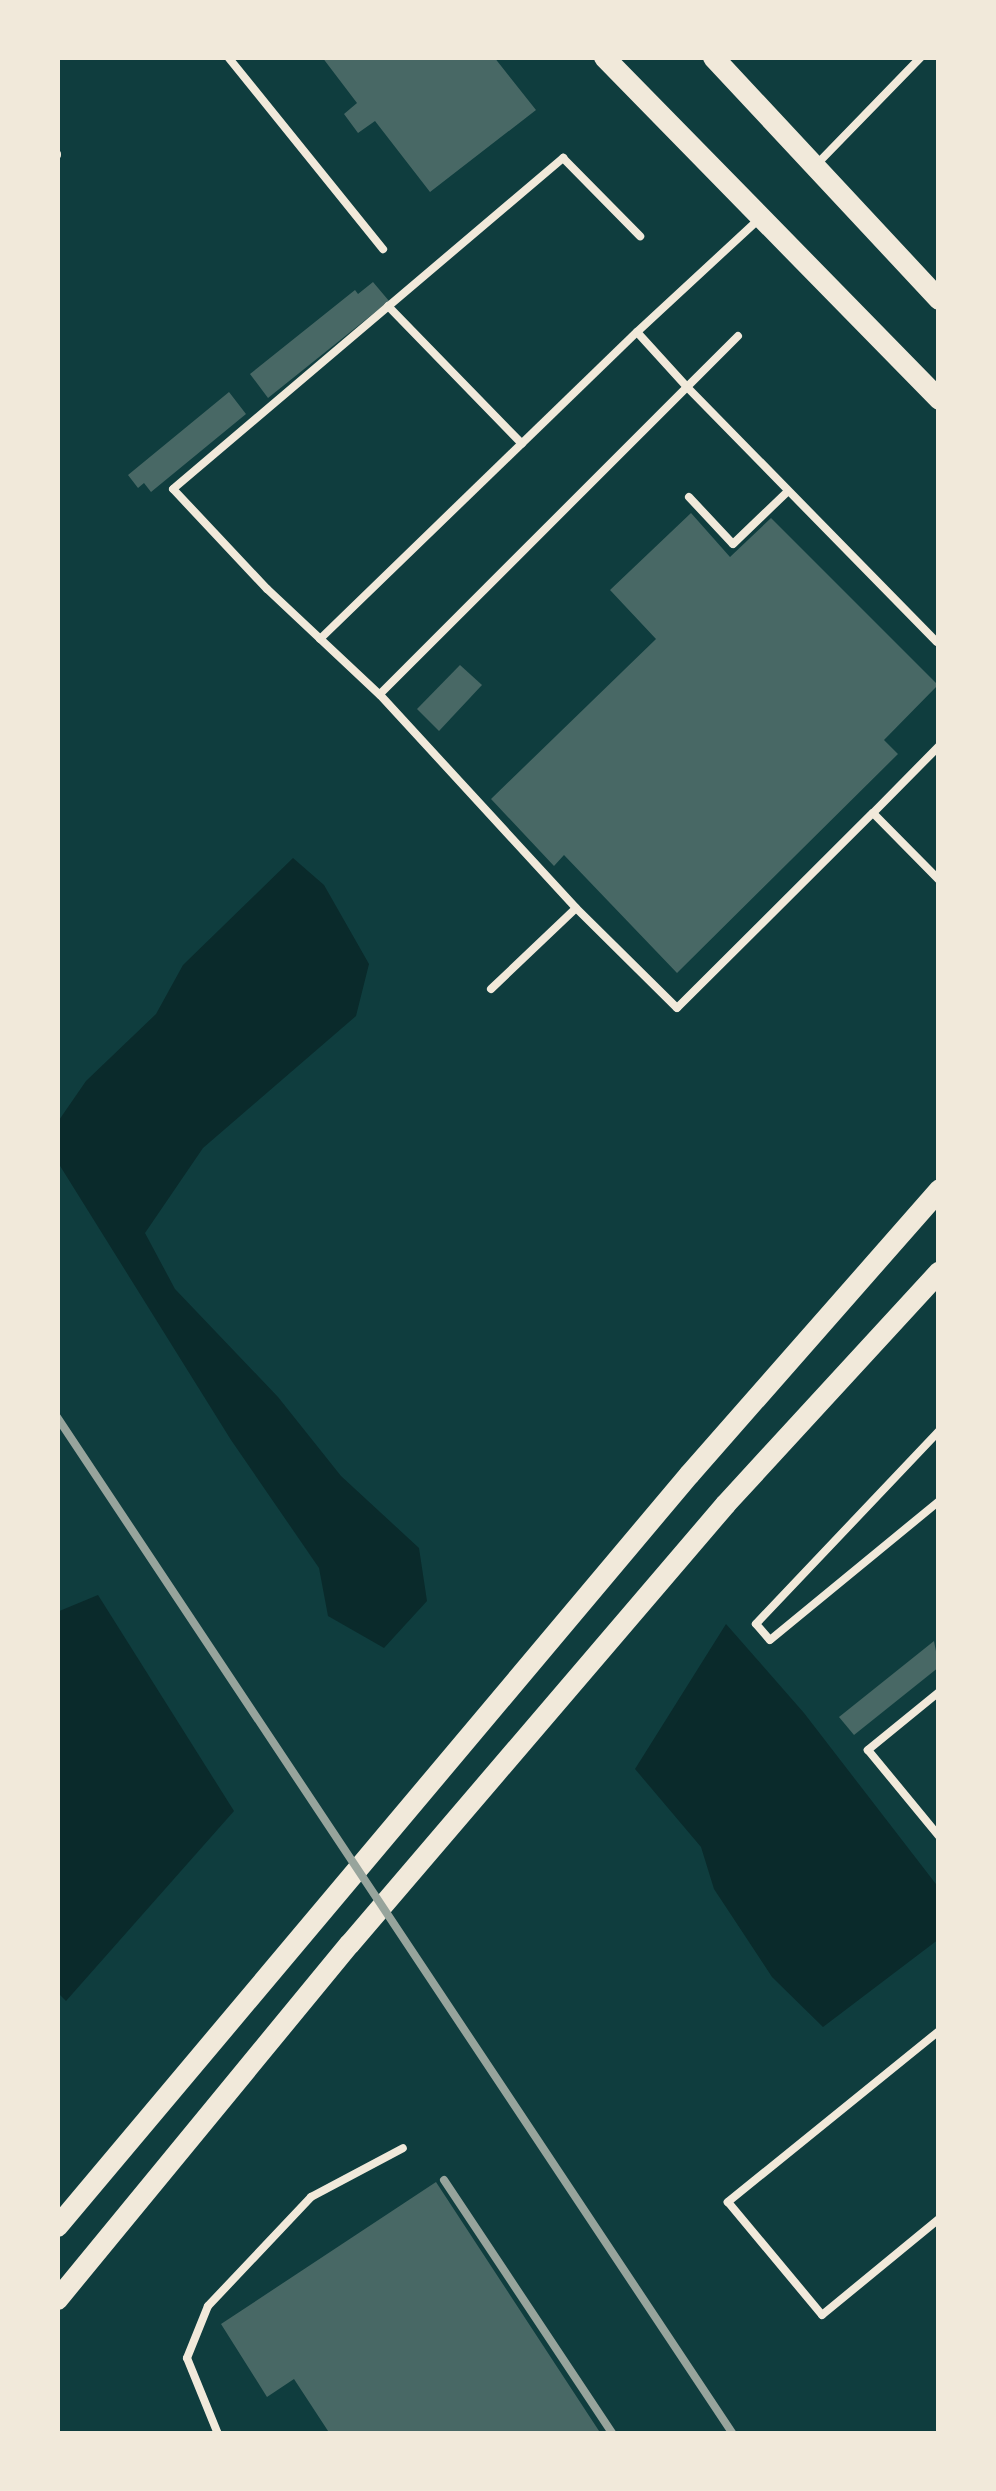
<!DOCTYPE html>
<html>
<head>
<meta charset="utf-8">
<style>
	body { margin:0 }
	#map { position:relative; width:996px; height:2491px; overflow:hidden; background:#0f3d3e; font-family:Poppins,sans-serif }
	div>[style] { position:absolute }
	.water>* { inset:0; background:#0a2a2b }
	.building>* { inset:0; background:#486865 }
	.service>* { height:8px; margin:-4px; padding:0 4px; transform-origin:4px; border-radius:4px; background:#f1e9da }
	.primary>* { height:21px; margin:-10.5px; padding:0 10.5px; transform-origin:10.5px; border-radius:10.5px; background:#f1e9da }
	.rail>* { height:8px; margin:-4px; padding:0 4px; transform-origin:4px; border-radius:4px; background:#97a49c }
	span { translate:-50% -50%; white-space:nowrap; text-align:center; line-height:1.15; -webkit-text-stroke:12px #f1e9da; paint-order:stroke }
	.frame { position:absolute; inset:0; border:60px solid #f1e9da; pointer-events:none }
</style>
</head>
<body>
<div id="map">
	<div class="water">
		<div style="clip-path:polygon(293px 858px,324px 885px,369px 964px,356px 1016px,203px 1148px,145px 1233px,175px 1289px,278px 1397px,341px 1476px,419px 1548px,427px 1601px,384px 1648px,328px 1616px,319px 1568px,231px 1440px,57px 1161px,57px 1123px,86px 1081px,156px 1014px,183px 965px)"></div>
		<div style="clip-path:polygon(98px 1595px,234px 1811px,66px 2001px,57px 1992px,57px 1612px)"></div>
		<div style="clip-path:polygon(726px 1624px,804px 1713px,939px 1888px,939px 1939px,823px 2027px,772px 1977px,714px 1889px,701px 1847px,635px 1769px)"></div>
	</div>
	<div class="building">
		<div style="clip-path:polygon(322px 57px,494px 57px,536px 110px,430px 192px,375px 121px,358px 133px,344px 114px,357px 103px)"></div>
		<div style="clip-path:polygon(373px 282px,389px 301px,268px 398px,250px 374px,355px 290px,358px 294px)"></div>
		<div style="clip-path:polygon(229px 392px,246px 414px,151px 492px,144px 483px,138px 488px,128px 475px)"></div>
		<div style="clip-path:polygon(691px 513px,730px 557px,771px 518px,938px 685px,884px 740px,898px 754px,677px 973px,564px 855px,554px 866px,491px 799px,656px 639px,610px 590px)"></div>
		<div style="clip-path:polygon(460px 665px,482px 685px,439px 731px,417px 709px)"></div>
		<div style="clip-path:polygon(934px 1641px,939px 1667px,854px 1735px,839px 1717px)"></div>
		<div style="clip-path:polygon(436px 2182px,601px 2434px,330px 2434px,294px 2379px,267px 2397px,221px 2324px)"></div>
	</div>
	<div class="service">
		<div style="left:228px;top:57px;width:247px;rotate:51.1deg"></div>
		<div style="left:57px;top:154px;width:1px;rotate:90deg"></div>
		<div style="left:818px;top:163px;width:148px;rotate:-45.8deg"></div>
		<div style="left:388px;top:306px;width:192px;rotate:45.8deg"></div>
		<div style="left:738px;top:336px;width:72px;rotate:135deg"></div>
		<div style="left:687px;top:387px;width:357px;rotate:45.6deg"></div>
		<div style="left:689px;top:497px;width:64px;rotate:46.9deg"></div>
		<div style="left:733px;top:544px;width:76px;rotate:-43.9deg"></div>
		<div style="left:320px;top:639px;width:441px;rotate:-44.1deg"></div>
		<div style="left:380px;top:694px;width:434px;rotate:-45deg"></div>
		<div style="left:687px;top:387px;width:74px;rotate:-132.3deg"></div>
		<div style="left:637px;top:332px;width:166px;rotate:-42.8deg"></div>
		<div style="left:873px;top:813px;width:94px;rotate:-45.4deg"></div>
		<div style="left:576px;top:908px;width:289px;rotate:-132.6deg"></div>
		<div style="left:380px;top:695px;width:155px;rotate:-136.8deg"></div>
		<div style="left:267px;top:589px;width:137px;rotate:-133.2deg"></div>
		<div style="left:173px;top:489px;width:512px;rotate:-40.32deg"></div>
		<div style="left:563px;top:158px;width:110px;rotate:45.4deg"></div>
		<div style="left:491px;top:989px;width:117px;rotate:-43.6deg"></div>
		<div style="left:576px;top:908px;width:142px;rotate:44.7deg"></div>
		<div style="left:677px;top:1008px;width:276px;rotate:-44.9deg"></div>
		<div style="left:873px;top:813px;width:94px;rotate:45.4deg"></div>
		<div style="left:939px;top:1431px;width:266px;rotate:133.5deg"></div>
		<div style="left:756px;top:1624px;width:21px;rotate:49deg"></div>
		<div style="left:770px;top:1640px;width:219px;rotate:-39.4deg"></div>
		<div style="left:939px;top:1692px;width:92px;rotate:140.8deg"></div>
		<div style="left:868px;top:1750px;width:112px;rotate:50.5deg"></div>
		<div style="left:939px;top:2031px;width:272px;rotate:141deg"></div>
		<div style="left:728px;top:2202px;width:147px;rotate:50.2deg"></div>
		<div style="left:822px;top:2315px;width:151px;rotate:-39.4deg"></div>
		<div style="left:218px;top:2434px;width:82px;rotate:-112.2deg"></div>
		<div style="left:187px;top:2358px;width:56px;rotate:-68deg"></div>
		<div style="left:208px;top:2306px;width:150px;rotate:-46.6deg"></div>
		<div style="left:311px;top:2197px;width:104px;rotate:-28deg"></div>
	</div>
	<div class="primary">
		<div style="left:604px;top:57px;width:479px;rotate:45.6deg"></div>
		<div style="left:713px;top:57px;width:331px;rotate:47deg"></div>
		<div style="left:57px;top:2226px;width:982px;rotate:-49.96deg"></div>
		<div style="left:689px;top:1474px;width:379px;rotate:-48.7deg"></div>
		<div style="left:57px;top:2299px;width:460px;rotate:-50.6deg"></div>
		<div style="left:349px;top:1944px;width:579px;rotate:-49.48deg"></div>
		<div style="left:725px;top:1504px;width:316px;rotate:-47.4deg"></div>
	</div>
	<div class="rail">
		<div style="left:57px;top:1417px;width:1221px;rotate:56.39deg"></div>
		<div style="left:444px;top:2180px;width:305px;rotate:56.4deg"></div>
	</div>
	<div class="frame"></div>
</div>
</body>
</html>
